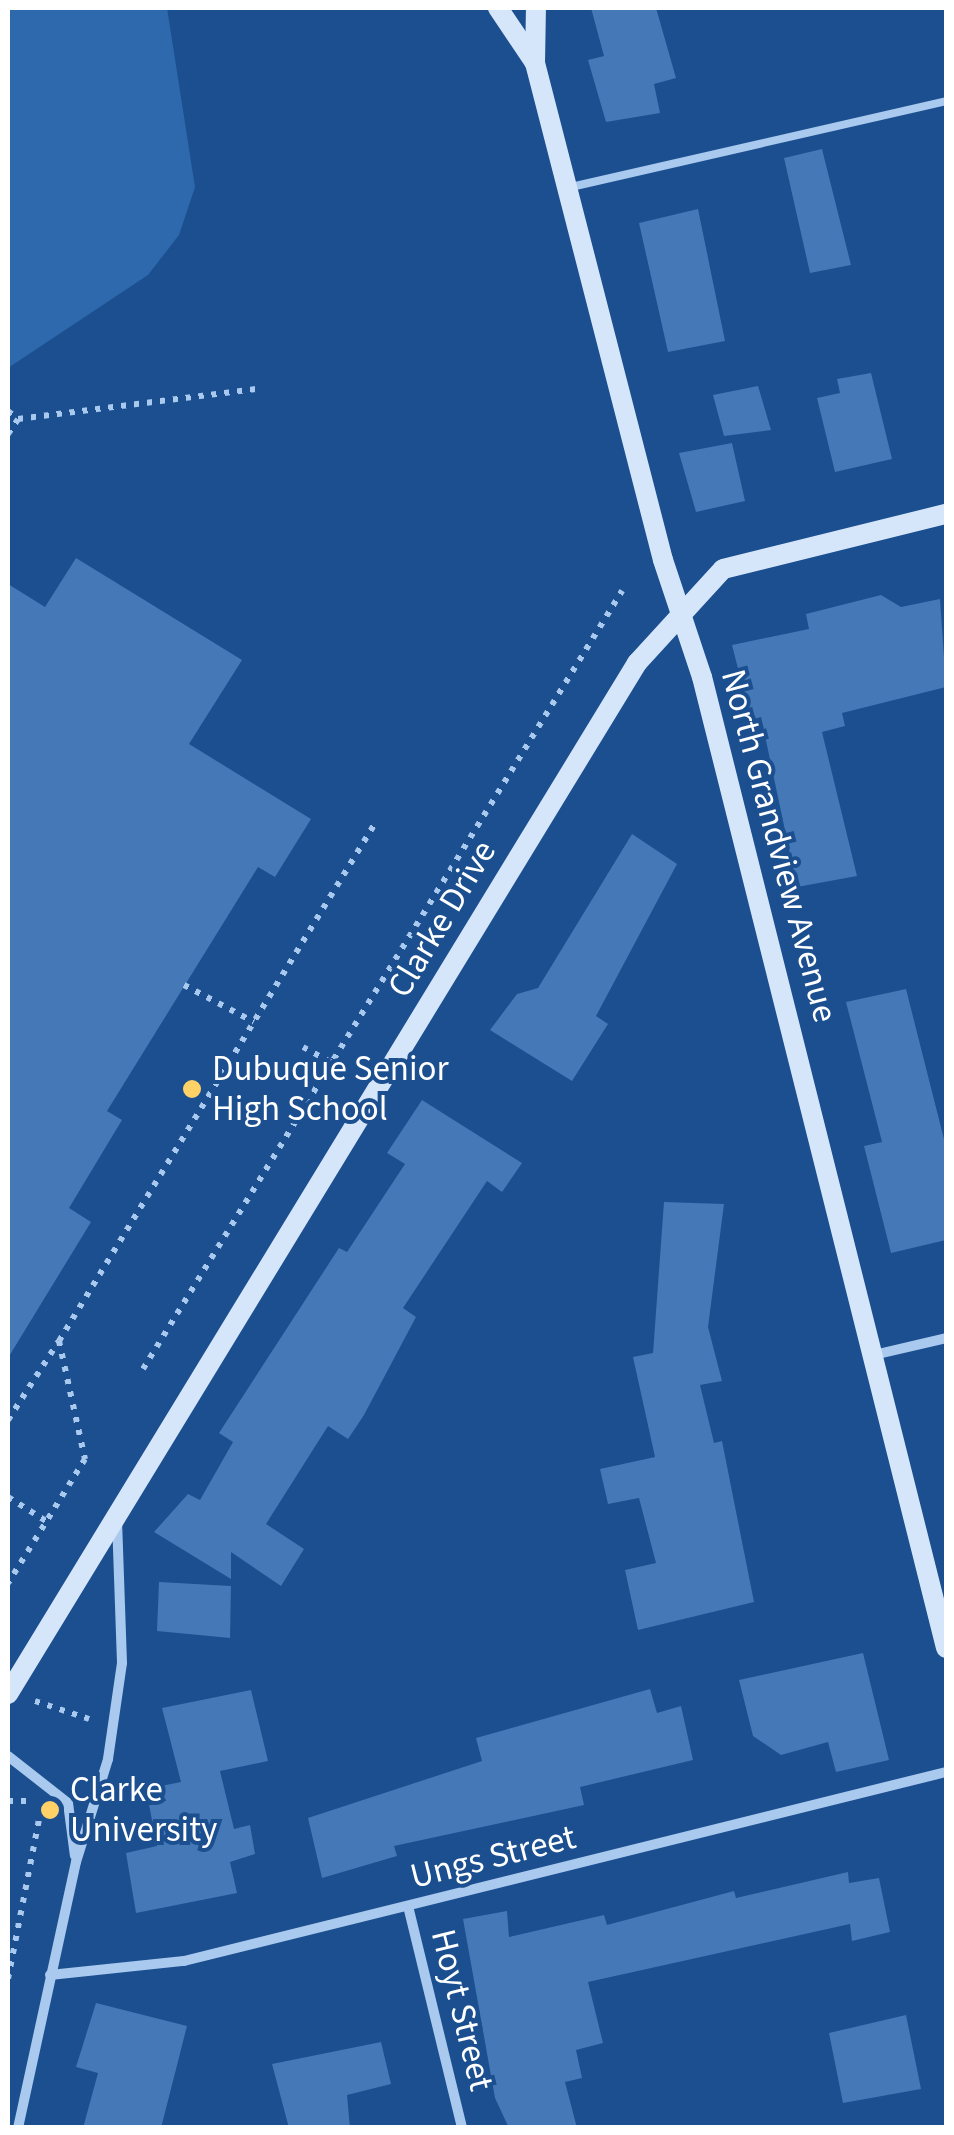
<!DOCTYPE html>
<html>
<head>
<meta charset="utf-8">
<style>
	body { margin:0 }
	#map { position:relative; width:954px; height:2135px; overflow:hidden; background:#1b4f8f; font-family:"Source Sans 3",sans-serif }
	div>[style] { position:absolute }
	.green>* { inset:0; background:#2e69ad }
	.building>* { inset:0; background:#4478b7 }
	.path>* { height:6px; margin-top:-3px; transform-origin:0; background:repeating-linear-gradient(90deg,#a9c9ee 0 5px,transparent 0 13px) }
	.lane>* { height:8px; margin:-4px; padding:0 4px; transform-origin:4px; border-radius:4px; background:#a9c9ee }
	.street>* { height:10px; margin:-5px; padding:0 5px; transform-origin:5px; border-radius:5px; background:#a9c9ee }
	.secondary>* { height:20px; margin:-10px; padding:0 10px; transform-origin:10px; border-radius:10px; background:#d6e6fa }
	.dots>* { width:28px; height:28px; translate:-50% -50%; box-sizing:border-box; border:5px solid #1b4f8f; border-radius:50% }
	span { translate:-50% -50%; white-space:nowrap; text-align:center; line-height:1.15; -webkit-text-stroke:8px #1b4f8f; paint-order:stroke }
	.street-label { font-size:35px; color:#fff }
	.poi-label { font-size:35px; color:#fff }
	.left { translate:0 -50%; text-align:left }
	.frame { position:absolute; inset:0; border:10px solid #fff; pointer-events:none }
</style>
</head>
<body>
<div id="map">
	<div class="green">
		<div style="clip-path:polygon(8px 8px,167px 8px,195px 187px,179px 235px,148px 275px,8px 368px)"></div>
	</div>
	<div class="building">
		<div style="clip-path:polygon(591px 8px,656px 8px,676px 78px,654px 84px,660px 113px,606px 122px,588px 60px,604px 56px)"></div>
		<div style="clip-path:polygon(822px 149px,851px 265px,810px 273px,784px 158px)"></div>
		<div style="clip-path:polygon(698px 209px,725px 341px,668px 352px,639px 223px)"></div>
		<div style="clip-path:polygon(871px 373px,892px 459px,835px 472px,817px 398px,840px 393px,837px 379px)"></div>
		<div style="clip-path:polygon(758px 386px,771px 430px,724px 436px,713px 395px)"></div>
		<div style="clip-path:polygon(732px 443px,745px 501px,696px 512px,679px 453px)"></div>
		<div style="clip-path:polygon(76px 558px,242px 660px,189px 744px,311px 819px,275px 877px,258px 867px,107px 1111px,122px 1120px,69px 1208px,91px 1222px,8px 1358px,8px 584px,45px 607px)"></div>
		<div style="clip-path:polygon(881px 595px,901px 607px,940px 599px,946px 687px,842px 713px,845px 726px,822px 732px,857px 876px,797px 887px,761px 717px,751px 720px,732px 645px,809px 629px,806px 614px)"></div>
		<div style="clip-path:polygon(632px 834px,677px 864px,596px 1016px,608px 1024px,572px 1081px,490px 1030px,517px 994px,538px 988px)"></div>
		<div style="clip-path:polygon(906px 989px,946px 1147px,946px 1240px,891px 1253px,864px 1146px,882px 1142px,846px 1002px)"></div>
		<div style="clip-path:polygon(422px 1100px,522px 1163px,502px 1192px,487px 1181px,403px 1308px,416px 1317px,364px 1415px,348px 1439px,328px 1426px,266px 1524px,304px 1549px,281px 1586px,231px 1552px,231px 1579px,154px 1532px,188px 1494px,200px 1500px,233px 1442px,219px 1433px,339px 1248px,347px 1252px,405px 1164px,387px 1153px)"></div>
		<div style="clip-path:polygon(664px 1202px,724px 1204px,708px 1327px,722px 1381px,700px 1385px,714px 1443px,722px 1441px,754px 1602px,638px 1630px,625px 1570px,656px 1563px,639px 1498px,608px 1504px,600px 1469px,655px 1457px,633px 1357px,653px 1353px)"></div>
		<div style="clip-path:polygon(159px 1582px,231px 1586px,230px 1638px,157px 1631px)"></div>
		<div style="clip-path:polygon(863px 1653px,889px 1760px,836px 1772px,828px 1742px,781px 1755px,753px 1736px,739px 1680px)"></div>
		<div style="clip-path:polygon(650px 1689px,657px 1713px,681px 1706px,693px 1760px,580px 1787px,584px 1805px,394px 1846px,397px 1856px,322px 1878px,308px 1818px,482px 1761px,476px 1738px)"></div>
		<div style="clip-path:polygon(251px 1690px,268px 1761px,220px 1771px,234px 1829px,250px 1825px,255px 1854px,230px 1862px,237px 1893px,136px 1913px,126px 1853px,157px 1846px,146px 1789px,181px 1782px,162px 1708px)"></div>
		<div style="clip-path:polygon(848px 1872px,849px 1883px,879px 1878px,890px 1932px,852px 1941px,850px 1924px,588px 1982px,603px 2043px,576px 2050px,582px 2078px,565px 2082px,577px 2128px,509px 2128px,495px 2098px,463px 1919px,507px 1911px,509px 1937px,604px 1915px,607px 1925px,734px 1891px,736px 1898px)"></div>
		<div style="clip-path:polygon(96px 2003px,187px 2026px,161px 2128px,83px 2128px,98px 2073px,76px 2067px)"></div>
		<div style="clip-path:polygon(906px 2015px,921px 2089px,843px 2103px,829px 2033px)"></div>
		<div style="clip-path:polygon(381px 2042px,391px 2084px,347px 2095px,350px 2128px,289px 2128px,272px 2064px)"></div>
	</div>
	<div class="path">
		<div style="left:8px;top:411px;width:13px;rotate:39deg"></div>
		<div style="left:18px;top:419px;width:246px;rotate:-7.2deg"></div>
		<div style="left:8px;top:434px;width:18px;rotate:-56deg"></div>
		<div style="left:184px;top:985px;width:79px;rotate:27.9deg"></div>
		<div style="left:303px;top:1047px;width:33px;rotate:29deg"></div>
		<div style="left:59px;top:1341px;width:605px;rotate:-58.6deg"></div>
		<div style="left:143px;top:1369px;width:914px;rotate:-58.38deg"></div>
		<div style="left:8px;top:1420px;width:94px;rotate:-57.2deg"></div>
		<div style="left:59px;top:1341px;width:121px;rotate:77.6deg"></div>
		<div style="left:85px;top:1459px;width:146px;rotate:121.8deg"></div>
		<div style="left:8px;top:1497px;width:45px;rotate:32.3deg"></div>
		<div style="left:35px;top:1701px;width:57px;rotate:18.4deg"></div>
		<div style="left:8px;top:1801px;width:20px"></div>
		<div style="left:8px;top:1979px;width:173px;rotate:-79deg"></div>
	</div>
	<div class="lane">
		<div style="left:571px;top:187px;width:385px;rotate:-12.9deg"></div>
	</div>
	<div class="street">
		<div style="left:878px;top:1354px;width:70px;rotate:-13.2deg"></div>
		<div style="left:8px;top:1756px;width:76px;rotate:38.1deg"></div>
		<div style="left:68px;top:1803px;width:53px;rotate:82.5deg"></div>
		<div style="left:408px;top:1906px;width:228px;rotate:76.3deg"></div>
		<div style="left:50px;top:1975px;width:135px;rotate:-6deg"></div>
		<div style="left:184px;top:1961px;width:785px;rotate:-13.93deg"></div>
		<div style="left:18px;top:2128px;width:272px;rotate:-77.7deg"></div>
		<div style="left:76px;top:1862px;width:108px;rotate:-72.7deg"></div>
		<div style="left:108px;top:1759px;width:97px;rotate:-81.7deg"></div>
		<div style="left:122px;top:1663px;width:142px;rotate:-92deg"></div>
	</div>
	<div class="secondary">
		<div style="left:498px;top:8px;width:66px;rotate:56.1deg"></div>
		<div style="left:535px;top:63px;width:513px;rotate:75.56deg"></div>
		<div style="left:663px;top:560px;width:123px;rotate:71.6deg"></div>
		<div style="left:702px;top:677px;width:1001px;rotate:75.89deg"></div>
		<div style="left:535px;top:63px;width:55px;rotate:-89deg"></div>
		<div style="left:8px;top:1694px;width:1208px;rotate:-58.61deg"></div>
		<div style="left:637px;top:663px;width:127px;rotate:-47.5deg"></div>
		<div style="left:723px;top:569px;width:230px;rotate:-13.9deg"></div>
	</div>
	<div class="dots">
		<div style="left:192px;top:1089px;background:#ffd166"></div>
		<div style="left:50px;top:1810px;background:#ffd166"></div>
	</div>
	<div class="street-label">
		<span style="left:779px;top:846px;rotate:75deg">North Grandview Avenue</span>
		<span style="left:442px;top:919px;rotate:-59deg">Clarke Drive</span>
		<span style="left:493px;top:1857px;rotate:-14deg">Ungs Street</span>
		<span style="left:462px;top:2010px;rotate:76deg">Hoyt Street</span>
	</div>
	<div class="poi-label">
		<span class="left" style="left:212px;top:1089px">Dubuque Senior<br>High School</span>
		<span class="left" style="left:70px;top:1810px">Clarke<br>University</span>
	</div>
	<div class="frame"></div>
</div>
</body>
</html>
